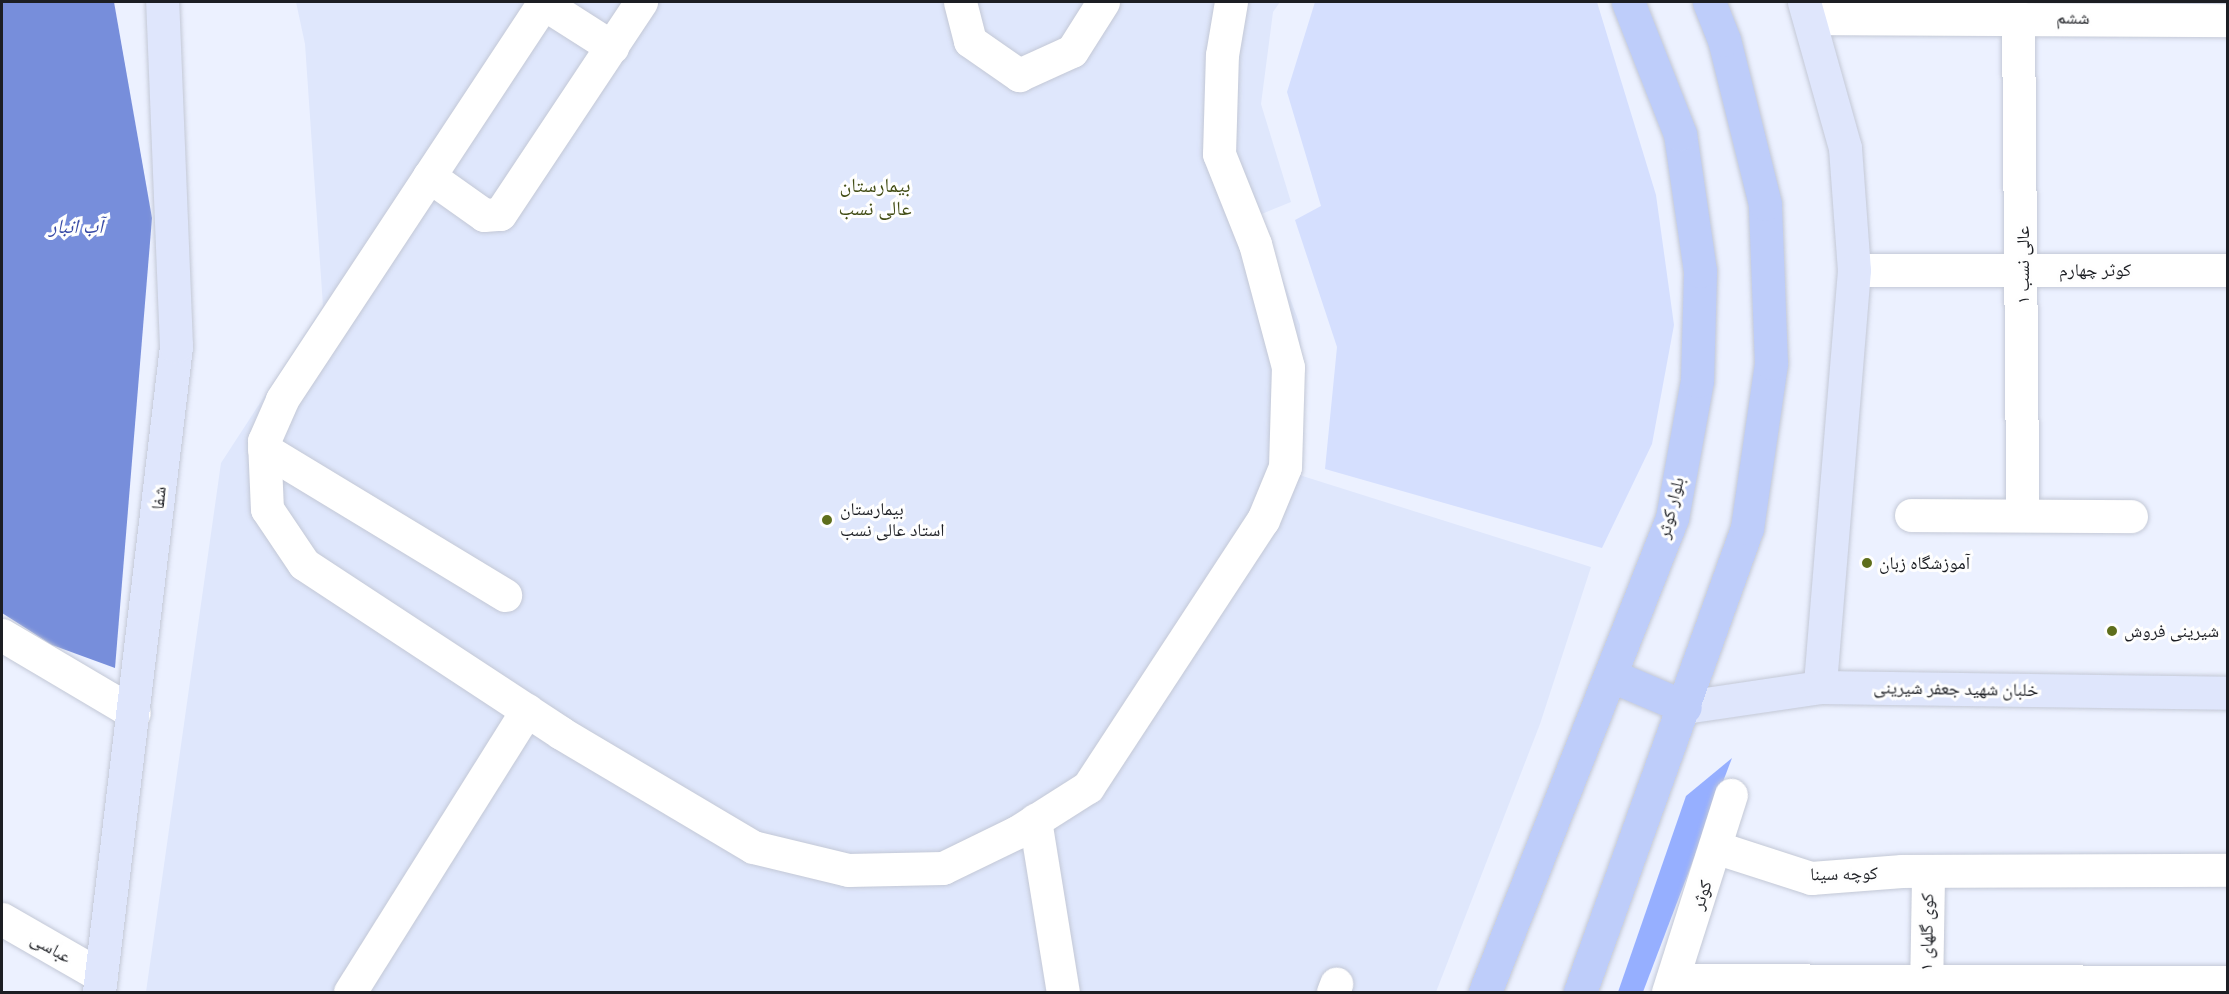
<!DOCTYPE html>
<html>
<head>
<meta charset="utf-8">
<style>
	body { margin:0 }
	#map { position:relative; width:2229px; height:994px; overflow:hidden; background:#ecf1ff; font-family:"IBM Plex Sans","Noto Naskh Arabic",sans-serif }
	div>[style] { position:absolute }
	.built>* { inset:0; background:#dfe7fc }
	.green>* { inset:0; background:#d5dffe }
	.forest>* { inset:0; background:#96afff }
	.water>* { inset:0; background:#778edb }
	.roads { filter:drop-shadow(0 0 2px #c3c8d6) drop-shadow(0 0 2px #c3c8d6) }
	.street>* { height:33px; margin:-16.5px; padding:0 16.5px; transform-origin:16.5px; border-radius:16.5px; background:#fff }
	.secondary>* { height:33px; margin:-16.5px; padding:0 16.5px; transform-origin:16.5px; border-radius:16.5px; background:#dfe6fc }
	.primary>* { height:33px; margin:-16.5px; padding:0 16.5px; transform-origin:16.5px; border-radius:16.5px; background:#becdfa }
	.dots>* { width:16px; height:16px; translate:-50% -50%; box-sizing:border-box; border:3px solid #fefefe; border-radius:50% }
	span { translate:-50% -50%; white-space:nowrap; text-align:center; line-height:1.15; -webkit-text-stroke:6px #fefefe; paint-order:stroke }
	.street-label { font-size:18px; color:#1c1e23 }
	.poi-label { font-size:18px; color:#1c1e23 }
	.left { translate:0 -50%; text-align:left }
	.neighbourhood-label { font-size:20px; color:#414c14 }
	.water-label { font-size:20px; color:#3649a5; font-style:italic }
	.frame { position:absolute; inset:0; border:3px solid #1c1e23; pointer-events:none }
</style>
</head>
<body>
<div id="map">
	<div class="built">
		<div style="clip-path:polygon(296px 2px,1280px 2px,1273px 12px,1261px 104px,1291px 202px,1259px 215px,1300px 325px,1303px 418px,1293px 473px,1591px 567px,1540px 724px,1436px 992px,146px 992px,221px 463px,323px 306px,305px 44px)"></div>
	</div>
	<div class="green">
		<div style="clip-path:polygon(1315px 2px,1597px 2px,1656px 195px,1674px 325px,1652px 444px,1602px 548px,1325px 469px,1337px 347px,1295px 220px,1321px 206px,1287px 92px)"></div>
	</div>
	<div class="forest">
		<div style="clip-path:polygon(1732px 758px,1643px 992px,1618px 992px,1686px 796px)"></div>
	</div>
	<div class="water">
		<div style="clip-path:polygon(2px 2px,114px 2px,152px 218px,115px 668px,52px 645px,2px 613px)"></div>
	</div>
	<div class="roads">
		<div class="street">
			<div style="left:544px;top:2px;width:476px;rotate:123.4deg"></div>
			<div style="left:282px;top:400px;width:45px;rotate:113.7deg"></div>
			<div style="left:264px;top:441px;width:68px;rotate:87.5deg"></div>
			<div style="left:267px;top:509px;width:66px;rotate:56.1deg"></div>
			<div style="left:304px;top:564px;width:308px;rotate:33.3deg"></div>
			<div style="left:561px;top:733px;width:223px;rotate:30.7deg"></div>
			<div style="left:753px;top:847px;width:98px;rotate:13.6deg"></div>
			<div style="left:848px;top:870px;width:95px;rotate:-1.2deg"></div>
			<div style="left:943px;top:868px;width:82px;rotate:-25.9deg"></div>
			<div style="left:1017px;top:832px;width:84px;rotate:-32.4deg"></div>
			<div style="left:1088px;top:787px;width:319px;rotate:-56.8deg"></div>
			<div style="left:1263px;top:520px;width:57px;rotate:-67.5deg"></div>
			<div style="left:1285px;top:467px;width:100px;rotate:-88.3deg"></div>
			<div style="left:1288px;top:367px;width:127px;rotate:-105deg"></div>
			<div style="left:1255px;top:244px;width:97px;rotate:-111.8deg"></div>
			<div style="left:1219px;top:154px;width:99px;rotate:-88.3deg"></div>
			<div style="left:1222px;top:55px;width:54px;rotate:-80.4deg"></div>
			<div style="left:960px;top:2px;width:40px;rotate:75.6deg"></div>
			<div style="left:970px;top:41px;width:60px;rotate:34.8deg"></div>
			<div style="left:1019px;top:75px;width:58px;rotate:-24.4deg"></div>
			<div style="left:1072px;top:51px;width:58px;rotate:-57.7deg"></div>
			<div style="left:543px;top:3px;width:82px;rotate:32.5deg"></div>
			<div style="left:2018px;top:17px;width:497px;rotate:89.5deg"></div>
			<div style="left:1810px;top:18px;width:418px;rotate:0.3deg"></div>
			<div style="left:429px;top:176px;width:67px;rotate:35.3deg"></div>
			<div style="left:484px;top:215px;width:16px;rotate:-4deg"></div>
			<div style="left:500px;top:214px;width:255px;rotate:-56.4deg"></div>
			<div style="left:1854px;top:270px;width:374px"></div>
			<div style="left:264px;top:449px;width:282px;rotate:31.2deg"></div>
			<div style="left:1911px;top:515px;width:220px;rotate:0.3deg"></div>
			<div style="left:2px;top:635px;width:153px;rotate:30.6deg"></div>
			<div style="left:1035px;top:820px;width:174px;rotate:80.8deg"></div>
			<div style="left:1718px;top:848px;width:98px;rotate:17.9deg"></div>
			<div style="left:1811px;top:878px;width:91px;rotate:-4.4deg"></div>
			<div style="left:1902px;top:871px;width:326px;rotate:-0.2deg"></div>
			<div style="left:2px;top:919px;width:114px;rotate:29.9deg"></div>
			<div style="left:1673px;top:980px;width:555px;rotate:0.21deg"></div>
			<div style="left:350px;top:992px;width:333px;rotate:-57.9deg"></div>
			<div style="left:1333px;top:992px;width:9px;rotate:-69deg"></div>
			<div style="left:1668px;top:992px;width:207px;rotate:-72.3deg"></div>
			<div style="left:1926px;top:992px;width:120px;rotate:-89deg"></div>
		</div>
		<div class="secondary">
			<div style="left:1804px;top:2px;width:152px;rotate:74.3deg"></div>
			<div style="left:1845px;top:148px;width:122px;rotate:85.8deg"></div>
			<div style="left:1854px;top:270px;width:418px;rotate:94.7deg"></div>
			<div style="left:1685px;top:707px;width:136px;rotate:-8.4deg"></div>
			<div style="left:1820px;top:687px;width:408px;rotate:0.8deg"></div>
			<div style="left:99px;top:992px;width:651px;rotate:-83.2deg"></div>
			<div style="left:176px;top:346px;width:344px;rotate:-92.3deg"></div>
		</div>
		<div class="primary">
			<div style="left:1612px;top:676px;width:79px;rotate:23deg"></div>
			<div style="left:1485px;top:992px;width:510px;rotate:-68.47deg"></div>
			<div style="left:1672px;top:518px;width:139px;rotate:-79.7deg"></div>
			<div style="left:1697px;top:381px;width:110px;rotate:-88.4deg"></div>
			<div style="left:1700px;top:271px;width:138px;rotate:-98.3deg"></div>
			<div style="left:1680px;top:134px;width:142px;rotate:-111.5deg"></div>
			<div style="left:1580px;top:992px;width:493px;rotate:-70.2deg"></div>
			<div style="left:1747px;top:528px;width:167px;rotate:-81.7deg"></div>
			<div style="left:1771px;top:363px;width:159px;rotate:-92.2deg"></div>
			<div style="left:1765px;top:204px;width:169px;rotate:-104deg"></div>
			<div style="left:1724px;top:40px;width:41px;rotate:-111.5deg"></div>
		</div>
	</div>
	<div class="dots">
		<div style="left:827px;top:520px;background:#5e6e1b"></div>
		<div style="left:1867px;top:563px;background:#5e6e1b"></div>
		<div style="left:2112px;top:631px;background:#5e6e1b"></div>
	</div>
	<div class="street-label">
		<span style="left:2073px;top:18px;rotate:1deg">ششم</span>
		<span style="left:2023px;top:265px;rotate:-90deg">عالی نسب ۱</span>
		<span style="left:2095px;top:270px">کوثر چهارم</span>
		<span style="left:159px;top:498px;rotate:-84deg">شفا</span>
		<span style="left:1671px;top:508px;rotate:-76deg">بلوار کوثر</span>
		<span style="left:1956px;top:689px;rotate:1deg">خلبان شهید جعفر شیرینی</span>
		<span style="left:1844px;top:874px;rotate:-1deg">کوچه سینا</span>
		<span style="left:1702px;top:895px;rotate:-71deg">کوثر</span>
		<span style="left:1927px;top:932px;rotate:-89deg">کوی گلهای ۱</span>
		<span style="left:51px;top:948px;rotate:29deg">عباسی</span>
	</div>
	<div class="poi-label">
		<span class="left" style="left:840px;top:520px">بیمارستان<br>استاد عالی نسب</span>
		<span class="left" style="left:1879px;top:563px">آموزشگاه زبان</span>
		<span class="left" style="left:2124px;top:631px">شیرینی فروش</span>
	</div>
	<div class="neighbourhood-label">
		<span style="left:875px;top:196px">بیمارستان<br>عالی نسب</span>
	</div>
	<div class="water-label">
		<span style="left:76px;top:225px">آب انبار</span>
	</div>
	<div class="frame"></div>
</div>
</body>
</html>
